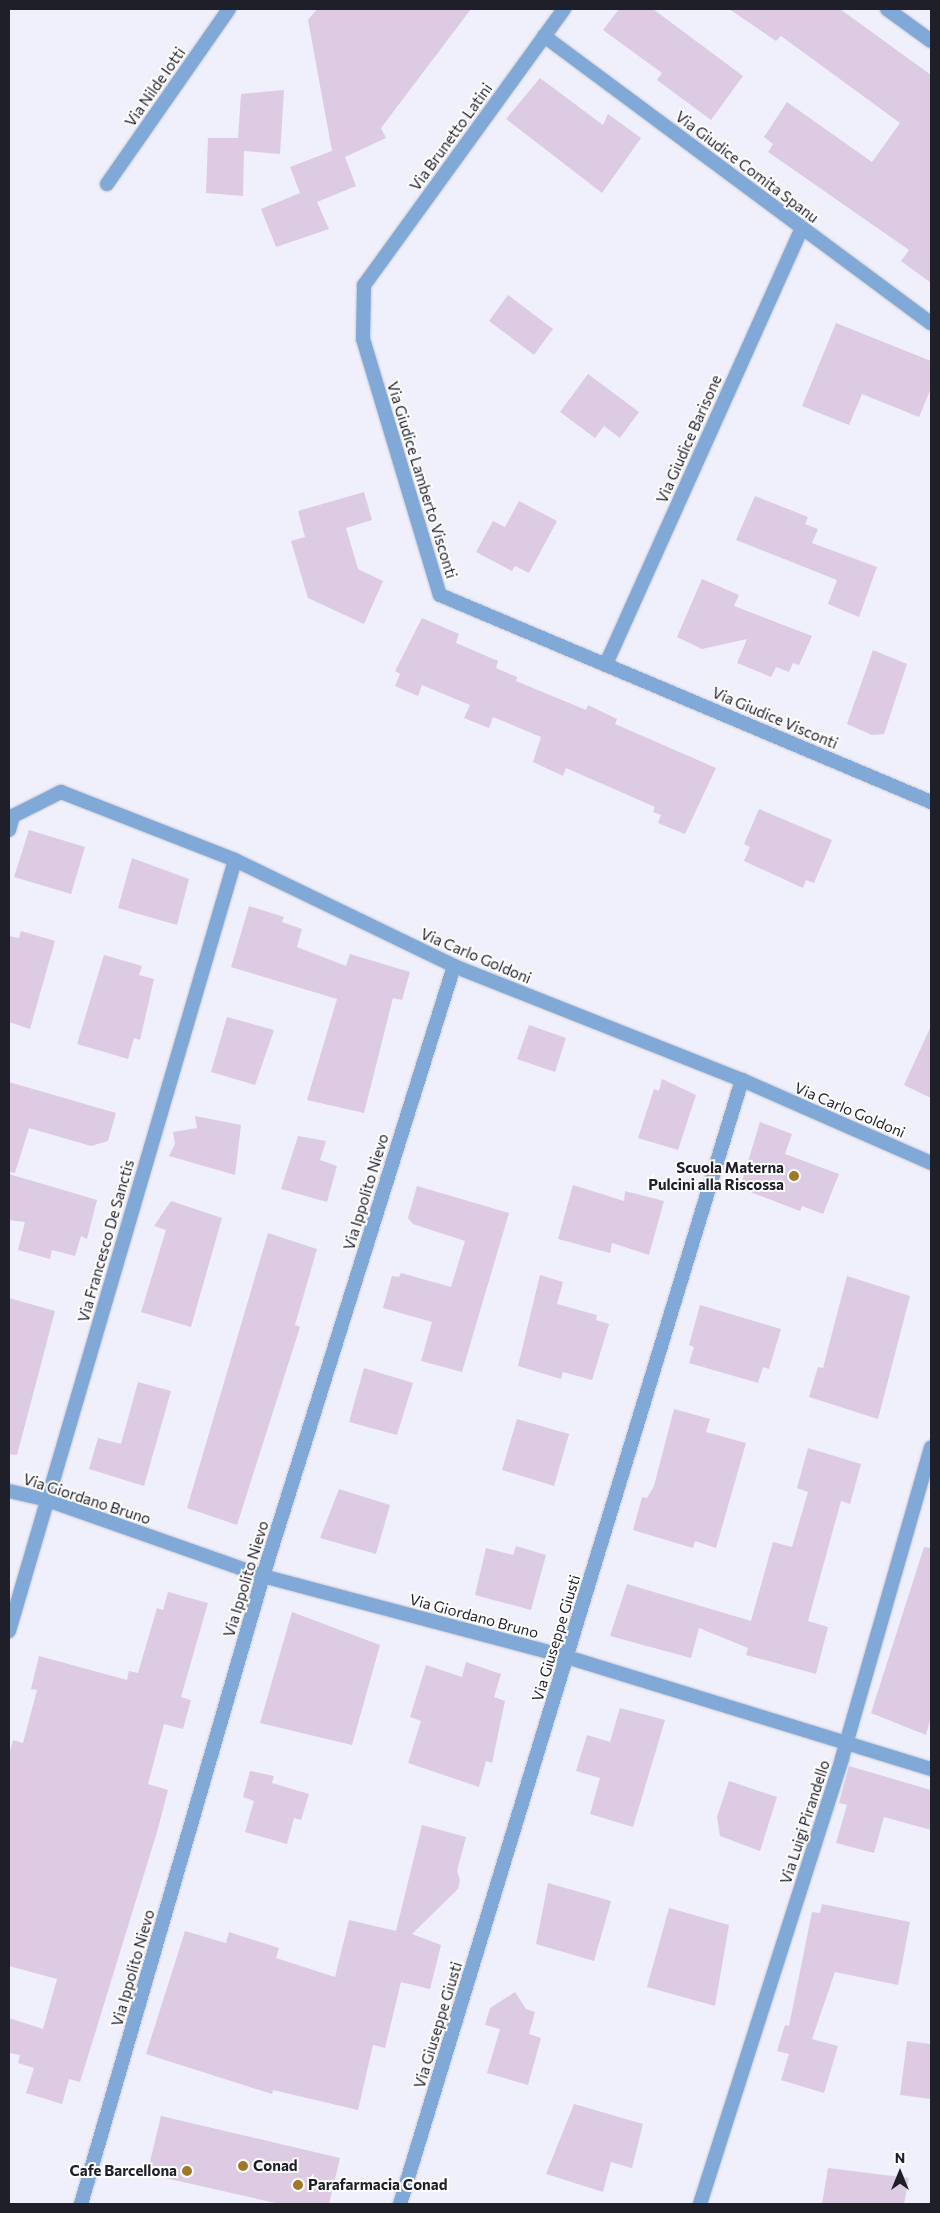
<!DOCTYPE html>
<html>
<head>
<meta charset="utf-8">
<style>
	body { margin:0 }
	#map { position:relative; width:940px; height:2213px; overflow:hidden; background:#eff0fb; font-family:Commissioner,sans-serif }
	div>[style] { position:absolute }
	.building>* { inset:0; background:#ddcbe4 }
	.roads { filter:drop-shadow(0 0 1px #cacad5) drop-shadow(0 0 1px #cacad5) }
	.minor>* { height:14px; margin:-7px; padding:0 7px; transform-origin:7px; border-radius:7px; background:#81a9d7 }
	.dots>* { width:14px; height:14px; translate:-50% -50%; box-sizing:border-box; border:2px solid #fff; border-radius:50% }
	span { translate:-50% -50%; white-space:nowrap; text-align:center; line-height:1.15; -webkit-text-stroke:4px #fff; paint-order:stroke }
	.street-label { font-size:15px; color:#1f1f2a }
	.poi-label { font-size:15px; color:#1f1f2a; font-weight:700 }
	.right { translate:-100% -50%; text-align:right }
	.left { translate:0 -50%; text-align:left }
	.frame { position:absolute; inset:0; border:10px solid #1f1f2a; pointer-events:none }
	.north { position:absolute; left:875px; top:2148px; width:50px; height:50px; -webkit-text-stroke:4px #fff; paint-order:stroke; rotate:0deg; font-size:14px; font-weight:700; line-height:20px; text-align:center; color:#1f1f2a }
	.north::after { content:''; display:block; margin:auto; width:18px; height:22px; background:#1f1f2a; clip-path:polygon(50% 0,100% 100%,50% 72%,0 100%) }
</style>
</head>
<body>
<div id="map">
	<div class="building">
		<div style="clip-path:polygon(317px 9px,471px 9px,381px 128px,386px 138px,345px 157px,356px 186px,317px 202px,329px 229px,276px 247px,261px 209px,300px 193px,290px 167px,332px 151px,308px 20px)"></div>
		<div style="clip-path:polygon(619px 9px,653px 9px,743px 76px,711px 120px,657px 80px,662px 73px,603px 30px)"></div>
		<div style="clip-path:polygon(729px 9px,840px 9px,931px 75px,931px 283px,901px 261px,909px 250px,768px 152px,773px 144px,764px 137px,787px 102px,872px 162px,900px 123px,781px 36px,776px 41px)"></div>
		<div style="clip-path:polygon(540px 78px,603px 125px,608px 114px,641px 138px,602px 193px,506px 119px)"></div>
		<div style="clip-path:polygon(284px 90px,280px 154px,244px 151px,243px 196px,206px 193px,208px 138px,238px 138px,241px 94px)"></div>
		<div style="clip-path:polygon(508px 295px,553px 329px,534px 355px,489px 321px)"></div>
		<div style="clip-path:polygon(836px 323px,931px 361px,931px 388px,919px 417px,862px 394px,849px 425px,802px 406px)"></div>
		<div style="clip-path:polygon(588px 374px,639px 412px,620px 438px,604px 426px,595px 438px,560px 412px)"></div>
		<div style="clip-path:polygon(364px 492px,372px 520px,346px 528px,358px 569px,383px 581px,364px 624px,308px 598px,291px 541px,305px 537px,298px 511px)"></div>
		<div style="clip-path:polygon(755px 496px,808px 517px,805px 524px,818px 529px,812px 543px,877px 567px,859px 617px,828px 604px,837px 580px,736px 540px)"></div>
		<div style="clip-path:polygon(519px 501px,557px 521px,529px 573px,515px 566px,512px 571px,476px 552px,493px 521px,505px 527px)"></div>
		<div style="clip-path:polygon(702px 579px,739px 595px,734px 606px,812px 636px,799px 665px,793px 663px,789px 672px,776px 667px,771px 677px,737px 663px,747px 639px,702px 649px,677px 637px)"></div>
		<div style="clip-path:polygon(422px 618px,459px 634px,456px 643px,498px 661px,496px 668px,517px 677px,516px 681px,586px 710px,588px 705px,617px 719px,615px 724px,716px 768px,685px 834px,658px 823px,661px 815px,653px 812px,655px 807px,566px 768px,563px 776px,533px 762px,541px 737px,493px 717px,489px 728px,464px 718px,470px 705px,422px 685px,418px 696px,395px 686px,400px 674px,395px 671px)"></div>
		<div style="clip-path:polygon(873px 650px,907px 664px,884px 734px,872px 735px,847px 724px)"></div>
		<div style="clip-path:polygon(759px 809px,832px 840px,814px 883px,806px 880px,803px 888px,744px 861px,750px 847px,744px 844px)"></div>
		<div style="clip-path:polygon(29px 830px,85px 847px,71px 894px,14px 877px)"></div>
		<div style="clip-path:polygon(132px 858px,189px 879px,177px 925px,118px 908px)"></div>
		<div style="clip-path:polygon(249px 906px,284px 917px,282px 922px,302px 929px,297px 947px,346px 966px,350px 954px,410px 972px,402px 1000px,393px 998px,364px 1113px,307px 1100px,337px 999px,231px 967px)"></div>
		<div style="clip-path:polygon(21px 931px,55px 941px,30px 1029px,9px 1022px,9px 936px,19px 938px)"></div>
		<div style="clip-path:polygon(104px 955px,142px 966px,139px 975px,154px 979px,140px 1040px,134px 1038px,128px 1059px,77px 1044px)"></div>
		<div style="clip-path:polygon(227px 1017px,274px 1030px,255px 1085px,211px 1072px)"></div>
		<div style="clip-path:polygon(529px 1025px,566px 1038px,555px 1072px,517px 1059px)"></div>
		<div style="clip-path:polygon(931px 1026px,931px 1098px,904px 1085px)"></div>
		<div style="clip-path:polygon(662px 1079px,696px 1095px,678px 1150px,638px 1138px,654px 1089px,659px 1091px)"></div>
		<div style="clip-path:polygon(9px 1082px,116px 1113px,108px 1141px,91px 1146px,29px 1128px,15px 1173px,9px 1172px)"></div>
		<div style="clip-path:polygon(195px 1116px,241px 1125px,235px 1175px,169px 1156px,175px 1144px,173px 1132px,197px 1128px)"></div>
		<div style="clip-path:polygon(760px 1122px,792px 1134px,785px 1154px,839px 1174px,823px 1214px,802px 1206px,800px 1211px,740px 1188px)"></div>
		<div style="clip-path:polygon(298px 1136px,326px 1141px,320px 1160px,337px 1166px,327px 1202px,281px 1189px)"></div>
		<div style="clip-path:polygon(9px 1174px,97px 1200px,87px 1239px,81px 1236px,75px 1256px,52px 1250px,50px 1259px,18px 1250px,25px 1222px,9px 1220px)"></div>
		<div style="clip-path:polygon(573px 1185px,624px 1201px,625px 1191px,664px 1201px,649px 1255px,612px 1243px,610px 1253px,558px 1239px)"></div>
		<div style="clip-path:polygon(417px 1186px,509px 1213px,462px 1372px,421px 1361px,432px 1322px,383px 1308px,392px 1276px,399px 1277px,401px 1273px,451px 1287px,465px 1241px,413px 1224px,408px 1218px)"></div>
		<div style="clip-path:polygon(171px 1201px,222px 1218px,191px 1327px,141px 1312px,166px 1230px,154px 1226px)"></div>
		<div style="clip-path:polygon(268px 1233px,317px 1249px,295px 1325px,300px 1327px,237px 1525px,187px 1508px)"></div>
		<div style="clip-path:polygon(540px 1275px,563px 1282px,557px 1304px,597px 1315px,596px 1320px,609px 1324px,592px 1380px,563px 1372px,561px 1379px,518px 1366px)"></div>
		<div style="clip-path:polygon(847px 1276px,910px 1296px,878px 1419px,809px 1397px,818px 1367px,823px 1368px)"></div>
		<div style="clip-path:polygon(9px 1298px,55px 1311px,17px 1455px,9px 1454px)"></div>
		<div style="clip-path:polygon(700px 1305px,781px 1329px,769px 1369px,763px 1367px,758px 1383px,689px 1363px,694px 1347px,689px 1345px)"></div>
		<div style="clip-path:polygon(364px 1368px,413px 1383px,397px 1435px,349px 1422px)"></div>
		<div style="clip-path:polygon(138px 1382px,171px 1391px,144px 1486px,89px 1469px,98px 1438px,121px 1444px)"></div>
		<div style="clip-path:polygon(674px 1409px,710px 1419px,706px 1432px,746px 1443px,716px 1548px,695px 1541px,693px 1548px,633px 1530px,642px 1497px,647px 1498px,654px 1486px)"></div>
		<div style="clip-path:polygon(517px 1419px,569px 1434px,554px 1486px,502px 1470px)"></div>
		<div style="clip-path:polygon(808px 1448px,861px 1464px,850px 1504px,841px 1501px,808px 1621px,828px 1627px,816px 1674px,746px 1655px,748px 1648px,699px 1628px,691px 1658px,610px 1636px,627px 1584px,751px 1621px,773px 1542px,792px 1547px,808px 1492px,797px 1488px)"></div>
		<div style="clip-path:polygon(339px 1489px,390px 1505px,376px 1554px,320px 1538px)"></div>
		<div style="clip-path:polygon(516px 1546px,546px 1555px,531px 1610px,475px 1595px,486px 1548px,513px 1555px)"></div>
		<div style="clip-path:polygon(924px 1547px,931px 1548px,931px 1717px,926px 1735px,871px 1713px)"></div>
		<div style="clip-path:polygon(168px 1592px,208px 1603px,181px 1697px,191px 1700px,183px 1729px,164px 1724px,148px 1784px,168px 1790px,157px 1832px,80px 2082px,69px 2079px,62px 2104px,26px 2093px,34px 2068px,18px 2063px,20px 2055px,9px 2053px,9px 2018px,43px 2029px,57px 1979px,9px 1966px,9px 1755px,13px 1740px,23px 1743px,37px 1690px,31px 1689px,39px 1656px,127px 1680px,129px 1671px,138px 1673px,157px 1608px,163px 1610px)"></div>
		<div style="clip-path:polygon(292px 1612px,380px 1645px,352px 1745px,260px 1723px)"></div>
		<div style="clip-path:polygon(466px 1662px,501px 1674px,494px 1697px,505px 1701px,492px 1763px,486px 1761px,479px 1787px,408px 1763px,421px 1721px,410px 1717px,426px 1665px,462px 1677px)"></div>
		<div style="clip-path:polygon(620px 1708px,665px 1720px,633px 1827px,590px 1814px,600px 1778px,576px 1771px,587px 1735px,610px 1742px)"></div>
		<div style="clip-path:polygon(849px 1766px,931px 1790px,931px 1830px,884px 1817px,874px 1853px,836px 1843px,847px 1805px,839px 1803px)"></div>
		<div style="clip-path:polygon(250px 1771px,274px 1776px,272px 1783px,309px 1794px,301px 1820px,294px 1818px,287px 1844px,245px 1832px,254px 1801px,243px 1797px)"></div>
		<div style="clip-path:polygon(729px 1781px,777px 1797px,760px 1851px,720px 1836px,717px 1817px)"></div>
		<div style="clip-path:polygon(422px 1825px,466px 1837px,457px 1871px,460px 1880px,458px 1889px,412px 1934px,441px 1945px,430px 1989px,401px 1982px,385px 2048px,373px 2045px,358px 2110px,273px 2090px,272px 2094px,146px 2054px,185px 1931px,226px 1943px,229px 1932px,279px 1948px,276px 1958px,335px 1977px,349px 1920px,396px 1931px)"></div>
		<div style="clip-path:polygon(548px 1883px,611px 1901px,594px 1961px,536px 1944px)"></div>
		<div style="clip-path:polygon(822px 1904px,910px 1922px,898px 1985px,835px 1972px,812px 2039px,838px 2046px,824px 2093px,781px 2080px,789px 2054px,777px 2051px,785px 2025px,789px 2026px,812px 1912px,820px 1913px)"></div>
		<div style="clip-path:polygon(669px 1908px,729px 1925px,715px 2006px,647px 1987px)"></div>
		<div style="clip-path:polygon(515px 1992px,526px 2009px,535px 2012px,529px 2034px,541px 2038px,528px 2085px,487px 2073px,500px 2029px,485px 2025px,490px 2008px)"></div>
		<div style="clip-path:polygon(907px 2041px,931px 2044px,931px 2099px,900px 2095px)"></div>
		<div style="clip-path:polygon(574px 2104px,643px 2124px,632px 2168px,611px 2162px,603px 2192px,546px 2174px)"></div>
		<div style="clip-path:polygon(161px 2116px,340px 2158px,329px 2204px,280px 2204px,147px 2174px)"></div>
		<div style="clip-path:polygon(828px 2168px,909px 2178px,904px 2204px,822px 2204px)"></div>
	</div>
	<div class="roads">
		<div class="minor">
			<div style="left:564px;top:9px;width:341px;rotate:125.9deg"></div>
			<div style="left:364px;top:285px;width:54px;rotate:91.1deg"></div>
			<div style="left:363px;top:339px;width:267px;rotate:73.3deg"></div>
			<div style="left:440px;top:595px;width:533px;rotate:22.86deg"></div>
			<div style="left:887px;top:9px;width:54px;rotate:36deg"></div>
			<div style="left:544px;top:36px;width:482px;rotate:36.6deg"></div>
			<div style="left:107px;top:184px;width:213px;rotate:-55.1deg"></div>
			<div style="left:606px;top:664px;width:478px;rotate:-65.8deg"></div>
			<div style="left:9px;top:830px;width:15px;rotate:-74deg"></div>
			<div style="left:13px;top:816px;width:54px;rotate:-26.6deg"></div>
			<div style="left:61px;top:792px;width:187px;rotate:21.3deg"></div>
			<div style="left:235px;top:860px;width:243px;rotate:25.8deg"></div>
			<div style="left:454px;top:966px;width:310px;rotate:21.6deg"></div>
			<div style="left:742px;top:1080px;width:206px;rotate:23.7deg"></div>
			<div style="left:9px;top:1491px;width:39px;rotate:13deg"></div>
			<div style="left:47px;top:1500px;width:229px;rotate:19.4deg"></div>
			<div style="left:263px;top:1576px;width:315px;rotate:14.9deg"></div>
			<div style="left:567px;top:1657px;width:381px;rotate:17.1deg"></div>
			<div style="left:9px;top:1631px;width:803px;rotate:-73.66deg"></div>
			<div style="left:81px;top:2204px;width:654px;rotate:-73.84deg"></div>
			<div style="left:263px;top:1576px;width:639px;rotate:-72.61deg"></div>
			<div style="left:400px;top:2204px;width:1175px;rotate:-73.08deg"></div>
			<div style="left:700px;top:2204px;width:468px;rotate:-72.3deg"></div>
			<div style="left:842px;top:1758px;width:323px;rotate:-74deg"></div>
		</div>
	</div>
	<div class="dots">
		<div style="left:794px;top:1176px;background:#9f7926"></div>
		<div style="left:243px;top:2166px;background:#9f7926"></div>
		<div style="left:187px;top:2171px;background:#9f7926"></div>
		<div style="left:298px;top:2185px;background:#9f7926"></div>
	</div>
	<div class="street-label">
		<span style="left:155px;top:87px;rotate:-55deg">Via Nilde Iotti</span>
		<span style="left:451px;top:137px;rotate:-54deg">Via Brunetto Latini</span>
		<span style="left:747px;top:167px;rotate:37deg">Via Giudice Comita Spanu</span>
		<span style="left:689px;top:439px;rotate:-66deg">Via Giudice Barisone</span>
		<span style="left:422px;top:480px;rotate:73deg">Via Giudice Lamberto Visconti</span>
		<span style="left:775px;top:718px;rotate:23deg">Via Giudice Visconti</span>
		<span style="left:476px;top:956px;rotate:23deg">Via Carlo Goldoni</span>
		<span style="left:850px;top:1110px;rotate:23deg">Via Carlo Goldoni</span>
		<span style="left:366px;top:1192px;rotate:-73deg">Via Ippolito Nievo</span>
		<span style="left:106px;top:1241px;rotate:-74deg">Via Francesco De Sanctis</span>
		<span style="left:87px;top:1499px;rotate:18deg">Via Giordano Bruno</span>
		<span style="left:246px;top:1579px;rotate:-73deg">Via Ippolito Nievo</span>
		<span style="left:474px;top:1616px;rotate:15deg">Via Giordano Bruno</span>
		<span style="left:556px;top:1638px;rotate:-73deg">Via Giuseppe Giusti</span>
		<span style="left:805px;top:1822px;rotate:-72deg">Via Luigi Pirandello</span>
		<span style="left:133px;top:1968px;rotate:-74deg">Via Ippolito Nievo</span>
		<span style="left:438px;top:2025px;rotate:-73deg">Via Giuseppe Giusti</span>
	</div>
	<div class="poi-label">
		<span class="right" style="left:784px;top:1176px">Scuola Materna<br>Pulcini alla Riscossa</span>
		<span class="left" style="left:253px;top:2166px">Conad</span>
		<span class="right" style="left:177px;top:2171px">Cafe Barcellona</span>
		<span class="left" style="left:308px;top:2185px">Parafarmacia Conad</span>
	</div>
	<div class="frame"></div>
	<div class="north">N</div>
</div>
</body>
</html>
